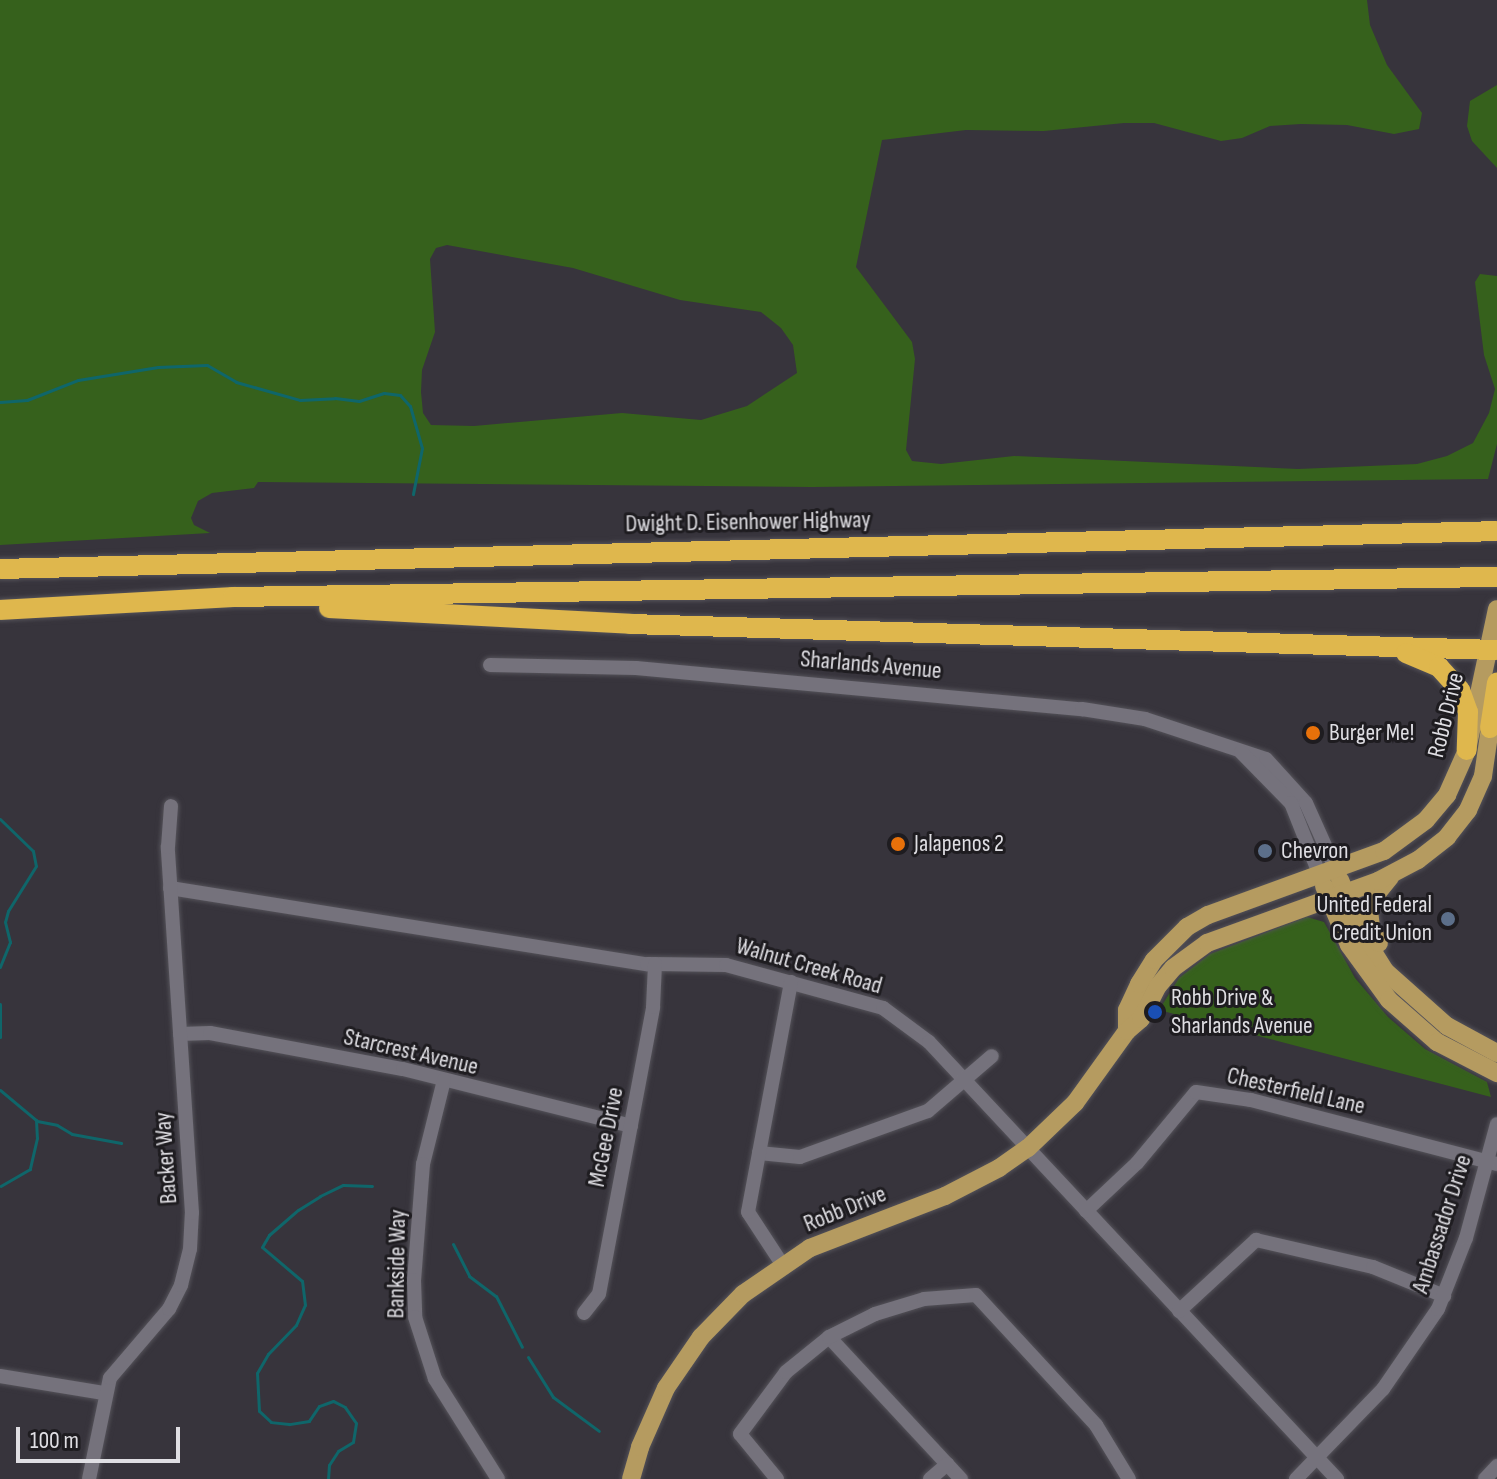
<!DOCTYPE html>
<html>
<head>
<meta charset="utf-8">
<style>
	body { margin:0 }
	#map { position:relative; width:1497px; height:1479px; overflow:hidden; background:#37343c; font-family:"Sofia Sans Condensed",sans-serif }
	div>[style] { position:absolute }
	.green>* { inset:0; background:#36611c }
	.stream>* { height:3px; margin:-1.5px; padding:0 1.5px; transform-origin:1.5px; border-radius:1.5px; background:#0f666a }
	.roads { filter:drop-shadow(0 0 2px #545259) drop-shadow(0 0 2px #545259) }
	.minor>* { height:14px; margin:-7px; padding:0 7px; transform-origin:7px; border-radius:7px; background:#75727c }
	.major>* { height:18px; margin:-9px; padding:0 9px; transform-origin:9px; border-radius:9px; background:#b59b60 }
	.highway>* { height:20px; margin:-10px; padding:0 10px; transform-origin:10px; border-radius:10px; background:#dfb74d }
	.dots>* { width:22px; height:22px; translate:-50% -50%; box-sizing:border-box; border:4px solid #1e1c20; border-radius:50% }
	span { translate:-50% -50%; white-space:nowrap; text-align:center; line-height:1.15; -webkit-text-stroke:6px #1e1c20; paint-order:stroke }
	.street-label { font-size:24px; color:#dfdee3 }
	.poi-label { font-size:24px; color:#dfdee3 }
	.left { translate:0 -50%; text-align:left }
	.right { translate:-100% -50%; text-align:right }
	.scale { position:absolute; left:16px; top:1427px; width:164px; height:36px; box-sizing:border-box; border:4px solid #dfdee3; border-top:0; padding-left:10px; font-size:24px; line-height:28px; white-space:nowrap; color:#dfdee3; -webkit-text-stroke:6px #1e1c20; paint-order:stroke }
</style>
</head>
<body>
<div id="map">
	<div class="green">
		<div style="clip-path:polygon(evenodd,0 0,1367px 0,1370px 25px,1387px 65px,1422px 113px,1419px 129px,1394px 134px,1347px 125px,1301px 124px,1270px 126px,1242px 138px,1221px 141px,1154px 123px,1124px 123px,1044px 131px,966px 130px,882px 140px,856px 267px,912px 342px,915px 359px,906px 450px,912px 461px,941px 464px,1014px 456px,1298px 469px,1417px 464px,1447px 456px,1473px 443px,1489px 413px,1495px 389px,1484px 355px,1475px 282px,1480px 274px,1497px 276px,1497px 444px,1488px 479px,812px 487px,258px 482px,254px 488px,212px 493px,198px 501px,191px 518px,194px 525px,210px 533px,0 545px,0 0,447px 245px,573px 268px,680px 300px,761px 312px,781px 328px,793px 345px,797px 373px,747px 406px,701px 420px,622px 413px,474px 426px,431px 425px,423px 413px,421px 392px,422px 370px,435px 332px,430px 259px,436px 248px,447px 245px)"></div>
		<div style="clip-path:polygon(1497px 85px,1497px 168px,1472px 141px,1467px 126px,1470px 101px)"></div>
		<div style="clip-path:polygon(1307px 917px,1324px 922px,1355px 978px,1388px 1017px,1425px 1049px,1487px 1082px,1491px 1097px,1159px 1010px,1179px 978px,1210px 954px)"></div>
	</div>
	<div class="stream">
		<div style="left:0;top:402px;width:27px;rotate:-4deg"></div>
		<div style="left:27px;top:400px;width:55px;rotate:-21.4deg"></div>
		<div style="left:78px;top:380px;width:81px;rotate:-9.2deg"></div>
		<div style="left:158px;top:367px;width:49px;rotate:-2.3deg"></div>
		<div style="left:207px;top:365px;width:34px;rotate:30deg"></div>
		<div style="left:236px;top:382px;width:66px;rotate:15.7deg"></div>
		<div style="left:300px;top:400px;width:35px;rotate:-3deg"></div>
		<div style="left:335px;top:398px;width:24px;rotate:7deg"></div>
		<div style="left:359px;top:401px;width:26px;rotate:-18deg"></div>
		<div style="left:384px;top:393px;width:16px;rotate:7deg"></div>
		<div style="left:400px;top:395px;width:15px;rotate:48deg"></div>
		<div style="left:410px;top:406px;width:44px;rotate:74.1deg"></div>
		<div style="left:422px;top:448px;width:47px;rotate:101.1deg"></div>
		<div style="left:0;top:819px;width:46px;rotate:44.1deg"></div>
		<div style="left:33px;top:851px;width:15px;rotate:79deg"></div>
		<div style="left:36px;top:866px;width:53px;rotate:121.9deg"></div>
		<div style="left:8px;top:911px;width:11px;rotate:105deg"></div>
		<div style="left:5px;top:922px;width:21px;rotate:76deg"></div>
		<div style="left:10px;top:942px;width:27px;rotate:112deg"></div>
		<div style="left:0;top:1004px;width:33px;rotate:90deg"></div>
		<div style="left:0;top:1090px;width:47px;rotate:39.8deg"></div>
		<div style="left:36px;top:1120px;width:18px;rotate:87deg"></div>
		<div style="left:37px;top:1138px;width:32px;rotate:103deg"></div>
		<div style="left:30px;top:1169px;width:34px;rotate:150deg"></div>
		<div style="left:37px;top:1121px;width:20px;rotate:11deg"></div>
		<div style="left:57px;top:1125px;width:17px;rotate:31deg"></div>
		<div style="left:72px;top:1134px;width:50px;rotate:10.4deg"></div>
		<div style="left:453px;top:1244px;width:36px;rotate:63deg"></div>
		<div style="left:469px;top:1276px;width:34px;rotate:37deg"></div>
		<div style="left:496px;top:1296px;width:57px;rotate:63deg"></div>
		<div style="left:528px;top:1357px;width:47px;rotate:58deg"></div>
		<div style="left:553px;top:1397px;width:57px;rotate:36.5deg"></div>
		<div style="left:328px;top:1479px;width:14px;rotate:-86deg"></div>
		<div style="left:329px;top:1465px;width:17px;rotate:-57deg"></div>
		<div style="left:338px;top:1451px;width:17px;rotate:-31deg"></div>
		<div style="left:353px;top:1442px;width:19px;rotate:-81deg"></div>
		<div style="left:356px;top:1423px;width:19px;rotate:-125deg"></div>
		<div style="left:345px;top:1407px;width:13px;rotate:-153deg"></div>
		<div style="left:333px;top:1401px;width:15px;rotate:160deg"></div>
		<div style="left:319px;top:1406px;width:18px;rotate:124deg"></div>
		<div style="left:309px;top:1421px;width:20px;rotate:171deg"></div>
		<div style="left:289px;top:1424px;width:18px;rotate:-174deg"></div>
		<div style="left:271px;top:1422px;width:16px;rotate:-137deg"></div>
		<div style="left:259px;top:1411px;width:38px;rotate:-93deg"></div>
		<div style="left:257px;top:1373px;width:22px;rotate:-60deg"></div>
		<div style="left:268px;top:1354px;width:40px;rotate:-46deg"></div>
		<div style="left:296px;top:1325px;width:22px;rotate:-66deg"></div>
		<div style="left:305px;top:1305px;width:24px;rotate:-97deg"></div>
		<div style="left:302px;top:1281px;width:52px;rotate:-139.6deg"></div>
		<div style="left:262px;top:1247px;width:14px;rotate:-60deg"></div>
		<div style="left:269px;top:1235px;width:38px;rotate:-41deg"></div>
		<div style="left:298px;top:1210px;width:26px;rotate:-32deg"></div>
		<div style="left:320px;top:1196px;width:25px;rotate:-26deg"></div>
		<div style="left:343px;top:1185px;width:29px;rotate:2deg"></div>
	</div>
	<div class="roads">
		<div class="minor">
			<div style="left:490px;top:665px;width:146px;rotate:1.2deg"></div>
			<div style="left:636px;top:668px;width:448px;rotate:5.3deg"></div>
			<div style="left:1082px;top:709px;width:64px;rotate:9deg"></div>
			<div style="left:1145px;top:719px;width:127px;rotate:18.3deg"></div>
			<div style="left:1266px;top:759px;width:59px;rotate:47.7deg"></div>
			<div style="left:1306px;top:803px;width:73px;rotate:65.9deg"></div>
			<div style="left:1241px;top:752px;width:71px;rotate:45.6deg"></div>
			<div style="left:1291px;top:803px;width:79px;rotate:68.3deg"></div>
			<div style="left:170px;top:888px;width:483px;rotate:9.1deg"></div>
			<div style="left:647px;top:964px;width:79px;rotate:0.7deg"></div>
			<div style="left:726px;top:965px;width:163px;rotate:15.3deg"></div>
			<div style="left:883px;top:1008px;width:57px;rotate:36.5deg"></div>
			<div style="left:929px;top:1042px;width:598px;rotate:46.97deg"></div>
			<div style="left:180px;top:1034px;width:30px;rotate:-2deg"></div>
			<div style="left:210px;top:1033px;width:196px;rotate:10.6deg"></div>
			<div style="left:403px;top:1069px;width:235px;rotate:14deg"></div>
			<div style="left:444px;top:1080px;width:87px;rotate:104deg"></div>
			<div style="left:423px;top:1164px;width:116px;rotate:94.4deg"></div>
			<div style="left:414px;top:1280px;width:37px;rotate:88deg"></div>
			<div style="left:415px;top:1317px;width:65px;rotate:72.1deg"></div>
			<div style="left:435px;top:1379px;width:118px;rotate:57.8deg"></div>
			<div style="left:759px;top:1153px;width:41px;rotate:5.6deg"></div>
			<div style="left:800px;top:1157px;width:136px;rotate:-19.8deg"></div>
			<div style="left:928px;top:1111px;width:84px;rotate:-40.7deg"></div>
			<div style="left:1086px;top:1211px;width:70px;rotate:-43.3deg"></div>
			<div style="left:1137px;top:1163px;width:92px;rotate:-50.3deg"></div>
			<div style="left:1196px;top:1092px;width:56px;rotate:8.3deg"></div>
			<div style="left:1251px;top:1100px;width:254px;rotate:14.6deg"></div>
			<div style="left:782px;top:1264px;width:62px;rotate:-123.2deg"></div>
			<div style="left:748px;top:1212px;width:234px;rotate:-79.4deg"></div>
			<div style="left:1179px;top:1311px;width:105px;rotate:-42.7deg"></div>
			<div style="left:1256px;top:1240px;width:120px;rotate:13deg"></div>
			<div style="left:1373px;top:1267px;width:77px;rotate:22.2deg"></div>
			<div style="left:584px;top:1313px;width:24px;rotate:-52deg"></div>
			<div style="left:599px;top:1294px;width:292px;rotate:-79.3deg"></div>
			<div style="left:653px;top:1007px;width:43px;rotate:-87.3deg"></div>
			<div style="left:829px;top:1337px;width:194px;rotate:47.1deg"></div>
			<div style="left:0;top:1376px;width:105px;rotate:9.3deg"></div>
			<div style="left:89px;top:1479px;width:103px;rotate:-78.3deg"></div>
			<div style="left:110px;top:1378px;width:91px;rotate:-49.5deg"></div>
			<div style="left:169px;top:1309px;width:27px;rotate:-63deg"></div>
			<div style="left:181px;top:1285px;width:37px;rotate:-76deg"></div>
			<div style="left:190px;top:1249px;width:36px;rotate:-87deg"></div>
			<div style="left:192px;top:1213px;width:367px;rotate:-93.8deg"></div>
			<div style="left:168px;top:847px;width:41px;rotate:-85.8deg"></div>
			<div style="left:777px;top:1479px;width:58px;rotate:-129.4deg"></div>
			<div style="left:740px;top:1434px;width:77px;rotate:-53.4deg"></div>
			<div style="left:786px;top:1372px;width:55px;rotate:-39.1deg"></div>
			<div style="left:829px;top:1337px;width:51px;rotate:-26.6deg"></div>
			<div style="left:875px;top:1314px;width:51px;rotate:-17deg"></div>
			<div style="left:924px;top:1299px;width:52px;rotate:-4.4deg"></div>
			<div style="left:976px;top:1295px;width:177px;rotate:47.3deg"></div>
			<div style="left:1096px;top:1425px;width:63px;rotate:58.6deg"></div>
			<div style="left:930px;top:1479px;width:23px;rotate:-41deg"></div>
			<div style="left:1296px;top:1479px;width:125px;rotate:-46deg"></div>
			<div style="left:1383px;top:1389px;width:97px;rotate:-55.5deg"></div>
			<div style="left:1438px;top:1309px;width:76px;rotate:-68.5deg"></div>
			<div style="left:1466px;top:1238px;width:118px;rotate:-74.8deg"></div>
			<div style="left:1485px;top:1479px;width:18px;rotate:-47deg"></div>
		</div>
		<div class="major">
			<div style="left:1340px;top:880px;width:58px;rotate:67.8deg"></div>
			<div style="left:1362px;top:934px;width:44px;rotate:58.1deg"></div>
			<div style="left:1385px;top:971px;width:83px;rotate:41.6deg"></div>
			<div style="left:1447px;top:1026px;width:57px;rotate:28.4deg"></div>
			<div style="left:1324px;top:886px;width:64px;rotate:67deg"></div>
			<div style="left:1349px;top:945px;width:68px;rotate:54deg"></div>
			<div style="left:1389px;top:1000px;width:64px;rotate:41.2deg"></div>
			<div style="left:1437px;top:1042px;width:68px;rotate:27.3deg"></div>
			<div style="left:1379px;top:943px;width:18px;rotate:-117deg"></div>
			<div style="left:1371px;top:927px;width:16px;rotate:-97deg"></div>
			<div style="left:1369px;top:911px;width:15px;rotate:-70deg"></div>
			<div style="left:1374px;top:897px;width:26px;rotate:-51deg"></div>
			<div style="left:1127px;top:1031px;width:21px;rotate:-90deg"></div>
			<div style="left:1127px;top:1010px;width:29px;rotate:-65deg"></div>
			<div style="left:1139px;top:984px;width:28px;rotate:-58deg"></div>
			<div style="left:1154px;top:960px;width:47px;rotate:-45deg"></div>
			<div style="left:1187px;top:927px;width:24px;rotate:-30deg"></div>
			<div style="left:1208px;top:915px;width:187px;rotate:-20deg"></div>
			<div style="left:1384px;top:851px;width:52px;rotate:-36.4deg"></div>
			<div style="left:1426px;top:820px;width:33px;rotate:-50deg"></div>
			<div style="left:1447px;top:795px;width:49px;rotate:-66deg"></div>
			<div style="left:1467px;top:750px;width:144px;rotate:-78deg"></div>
			<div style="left:631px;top:1479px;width:33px;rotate:-74deg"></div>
			<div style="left:640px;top:1447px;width:64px;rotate:-66.2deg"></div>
			<div style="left:666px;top:1388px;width:62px;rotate:-55.5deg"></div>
			<div style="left:701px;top:1337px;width:60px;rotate:-45.7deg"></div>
			<div style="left:743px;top:1294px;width:81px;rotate:-34.5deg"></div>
			<div style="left:810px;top:1248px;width:145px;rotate:-21.1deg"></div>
			<div style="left:945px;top:1196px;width:61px;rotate:-27.4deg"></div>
			<div style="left:999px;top:1168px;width:35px;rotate:-35deg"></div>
			<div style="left:1028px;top:1148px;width:65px;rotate:-43.8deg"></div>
			<div style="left:1075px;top:1103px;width:89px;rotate:-54.2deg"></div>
			<div style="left:1127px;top:1031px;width:18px;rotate:-41deg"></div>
			<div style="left:1141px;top:1019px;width:37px;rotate:-63deg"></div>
			<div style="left:1158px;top:986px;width:23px;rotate:-50deg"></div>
			<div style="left:1173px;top:968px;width:42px;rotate:-36.3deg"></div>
			<div style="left:1207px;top:943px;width:182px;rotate:-19.9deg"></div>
			<div style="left:1378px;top:881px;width:45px;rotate:-27.7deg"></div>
			<div style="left:1418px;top:860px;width:37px;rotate:-38deg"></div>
			<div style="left:1447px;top:837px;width:34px;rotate:-52deg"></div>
			<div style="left:1468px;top:810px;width:37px;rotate:-66deg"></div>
			<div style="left:1483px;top:776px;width:49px;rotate:-81.7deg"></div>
		</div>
		<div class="highway">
			<div style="left:0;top:569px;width:1497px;rotate:-1.45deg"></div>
			<div style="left:329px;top:608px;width:301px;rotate:3deg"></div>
			<div style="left:630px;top:624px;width:867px;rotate:1.72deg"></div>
			<div style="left:0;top:610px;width:233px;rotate:-3.2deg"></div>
			<div style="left:233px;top:597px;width:1264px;rotate:-0.91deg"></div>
			<div style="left:1406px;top:653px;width:36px;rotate:23deg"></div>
			<div style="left:1439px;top:667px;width:31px;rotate:48deg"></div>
			<div style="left:1460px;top:690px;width:23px;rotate:70deg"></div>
			<div style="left:1468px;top:712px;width:38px;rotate:92deg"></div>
			<div style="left:1490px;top:728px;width:46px;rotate:-81.2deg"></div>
		</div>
	</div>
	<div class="dots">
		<div style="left:1313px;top:733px;background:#e8710a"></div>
		<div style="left:898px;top:844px;background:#e8710a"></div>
		<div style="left:1265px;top:851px;background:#5c6f8a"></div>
		<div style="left:1448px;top:919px;background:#5c6f8a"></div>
		<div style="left:1155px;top:1012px;background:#1a4fb4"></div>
	</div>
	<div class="street-label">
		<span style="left:748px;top:522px;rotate:-1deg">Dwight D. Eisenhower Highway</span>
		<span style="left:871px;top:665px;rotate:5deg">Sharlands Avenue</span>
		<span style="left:1446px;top:715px;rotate:-76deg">Robb Drive</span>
		<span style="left:809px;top:966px;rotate:16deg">Walnut Creek Road</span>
		<span style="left:411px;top:1052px;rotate:13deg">Starcrest Avenue</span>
		<span style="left:1296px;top:1091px;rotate:13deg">Chesterfield Lane</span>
		<span style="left:606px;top:1137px;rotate:-79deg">McGee Drive</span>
		<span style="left:166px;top:1158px;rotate:-94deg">Backer Way</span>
		<span style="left:845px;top:1209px;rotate:-22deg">Robb Drive</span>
		<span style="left:1442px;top:1224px;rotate:-72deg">Ambassador Drive</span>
		<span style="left:397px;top:1264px;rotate:-89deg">Bankside Way</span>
	</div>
	<div class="poi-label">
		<span class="left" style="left:1329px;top:733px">Burger Me!</span>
		<span class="left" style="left:914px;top:844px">Jalapenos 2</span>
		<span class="left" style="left:1281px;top:851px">Chevron</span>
		<span class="right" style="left:1432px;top:919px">United Federal<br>Credit Union</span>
		<span class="left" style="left:1171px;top:1012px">Robb Drive &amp;<br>Sharlands Avenue</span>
	</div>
	<div class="scale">100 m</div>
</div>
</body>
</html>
